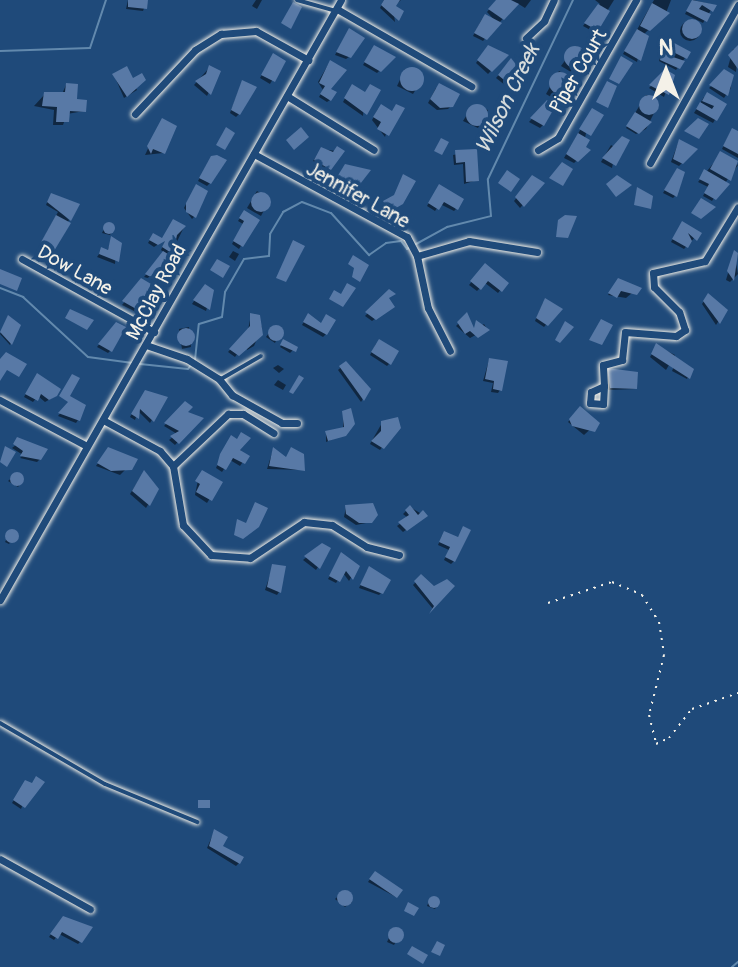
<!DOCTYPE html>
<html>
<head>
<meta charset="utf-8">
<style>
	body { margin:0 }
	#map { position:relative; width:738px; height:967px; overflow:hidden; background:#1f4a7a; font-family:Pangolin,sans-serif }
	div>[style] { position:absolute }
	.shadow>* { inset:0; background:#0007 }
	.round { border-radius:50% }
	.stream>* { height:2px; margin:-1px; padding:0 1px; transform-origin:1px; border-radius:1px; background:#6289ad }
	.building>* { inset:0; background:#5879a6 }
	.path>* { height:2px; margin-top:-1px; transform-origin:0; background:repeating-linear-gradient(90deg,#f4f1e8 0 2px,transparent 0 8px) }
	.roads { filter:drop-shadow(0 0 2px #f4f1e8) drop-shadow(0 0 2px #f4f1e8) }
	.lane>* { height:4px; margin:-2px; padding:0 2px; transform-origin:2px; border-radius:2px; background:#1f4a7a }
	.street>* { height:7px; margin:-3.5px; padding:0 3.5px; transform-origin:3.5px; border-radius:3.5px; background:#1f4a7a }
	span { translate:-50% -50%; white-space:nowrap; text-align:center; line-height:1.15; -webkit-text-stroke:8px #1f4a7a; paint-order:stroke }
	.street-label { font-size:20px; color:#f4f1e8 }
	.water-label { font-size:22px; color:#d7dcdc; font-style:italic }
	.north { position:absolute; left:626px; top:32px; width:80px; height:80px; -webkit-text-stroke:6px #1f4a7a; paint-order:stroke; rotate:0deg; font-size:22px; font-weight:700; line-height:32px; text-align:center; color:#f4f1e8 }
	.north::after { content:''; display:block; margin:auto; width:28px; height:36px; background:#f4f1e8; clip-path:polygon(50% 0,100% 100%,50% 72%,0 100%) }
</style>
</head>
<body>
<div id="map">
	<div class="shadow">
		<div style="clip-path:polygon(147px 0,143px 11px,126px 9px,128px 0)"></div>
		<div style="clip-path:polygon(256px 0,262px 0,257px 9px,252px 6px)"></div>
		<div style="clip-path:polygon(384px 0,401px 0,393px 7px,395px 22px,380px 8px)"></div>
		<div style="clip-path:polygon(497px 0,531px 0,525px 8px,517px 3px,483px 41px,473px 36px,482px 19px,497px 23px,487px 12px)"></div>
		<div style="clip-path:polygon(614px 0,594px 32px,583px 26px,600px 4px,595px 0)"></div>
		<div style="clip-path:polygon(654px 0,671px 0,666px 13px,643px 35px,637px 62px,623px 54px)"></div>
		<div style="clip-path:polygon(693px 0,714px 5px,703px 23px,685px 14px)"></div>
		<div class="round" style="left:680px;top:21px;width:20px;height:20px"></div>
		<div style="clip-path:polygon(347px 33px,349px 57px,346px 59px,335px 55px)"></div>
		<div style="clip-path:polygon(666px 41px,685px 58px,676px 70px,659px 61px)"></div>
		<div style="clip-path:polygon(576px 46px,585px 51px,571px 72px,561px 66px)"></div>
		<div style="clip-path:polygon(488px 47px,506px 55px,488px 74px,476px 63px)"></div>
		<div style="clip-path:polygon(733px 49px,738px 50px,736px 72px,728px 67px)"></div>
		<div style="clip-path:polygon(372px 50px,393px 58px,377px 73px,363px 65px)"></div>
		<div style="clip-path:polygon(271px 58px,283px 62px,270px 84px,260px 78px)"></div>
		<div style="clip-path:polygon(511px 61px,522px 75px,510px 89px,496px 78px)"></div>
		<div style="clip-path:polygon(328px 65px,330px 100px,327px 102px,319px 97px,323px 90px,318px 82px)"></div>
		<div style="clip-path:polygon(209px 68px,219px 72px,207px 96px,194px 85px)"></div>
		<div style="clip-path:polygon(405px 69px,423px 78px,413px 94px,397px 86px)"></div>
		<div style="clip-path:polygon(559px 71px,568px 76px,556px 100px,546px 94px)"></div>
		<div style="clip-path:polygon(665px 72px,672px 76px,664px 97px,649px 88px)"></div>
		<div style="clip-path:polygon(727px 72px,731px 88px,724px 98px,709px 88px)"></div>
		<div style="clip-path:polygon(114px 75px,132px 80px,137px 90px,124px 98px)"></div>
		<div style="clip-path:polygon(242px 82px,239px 114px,236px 117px,230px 113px)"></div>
		<div style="clip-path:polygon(66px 85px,84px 111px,67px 114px,63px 125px,53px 125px,54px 110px,34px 106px,45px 94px,62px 94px)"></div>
		<div style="clip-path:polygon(436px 88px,452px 105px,448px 109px,437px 110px,428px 103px)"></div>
		<div style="clip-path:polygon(350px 89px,365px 94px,363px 116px,343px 102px)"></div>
		<div style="clip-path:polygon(646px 95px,653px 97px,656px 109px,646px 129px,636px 134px,626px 128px)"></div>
		<div style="clip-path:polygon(704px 97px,724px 105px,713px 123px,694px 113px)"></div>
		<div style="clip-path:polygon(547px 102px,543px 125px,540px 128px,529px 122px)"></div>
		<div style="clip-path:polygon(473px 105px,488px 110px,478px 128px,463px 121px)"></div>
		<div style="clip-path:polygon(378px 109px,392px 113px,385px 137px,372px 120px)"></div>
		<div style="clip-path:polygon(590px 113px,583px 148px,588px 150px,574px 163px,564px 158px)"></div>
		<div style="clip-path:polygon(160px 123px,163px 153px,145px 155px)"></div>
		<div style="clip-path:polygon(730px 133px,738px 134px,738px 158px,722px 149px)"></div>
		<div style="clip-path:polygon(679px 141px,695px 150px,679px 166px,671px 162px)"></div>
		<div style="clip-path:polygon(611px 145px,616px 148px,612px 168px,601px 162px)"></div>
		<div style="clip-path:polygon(322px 149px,342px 152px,327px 171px,313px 161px)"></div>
		<div style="clip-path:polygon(475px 151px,477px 180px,464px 184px,463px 164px,454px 165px,453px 155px)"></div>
		<div style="clip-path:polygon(721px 154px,738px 165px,712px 201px,703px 196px,708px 187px,698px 182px)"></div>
		<div style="clip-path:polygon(209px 161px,210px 183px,207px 186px,198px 181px)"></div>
		<div style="clip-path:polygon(343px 169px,356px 187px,353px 189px,336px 180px)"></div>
		<div style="clip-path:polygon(675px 173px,675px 196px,673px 198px,663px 193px)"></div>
		<div style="clip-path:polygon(533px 178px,542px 184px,520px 208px,514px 201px)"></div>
		<div style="clip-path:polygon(194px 189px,194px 217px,192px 219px,184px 208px)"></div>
		<div style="clip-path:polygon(437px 189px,456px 209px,454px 211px,440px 204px,435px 211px,427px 206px)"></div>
		<div style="clip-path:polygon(257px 191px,270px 199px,261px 216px,247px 208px)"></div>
		<div style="clip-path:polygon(49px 198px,69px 220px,50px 253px,39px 247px,58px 212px,46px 205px)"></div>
		<div style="clip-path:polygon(242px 215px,257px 220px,239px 249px,232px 244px,243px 224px,238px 221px)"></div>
		<div style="clip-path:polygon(107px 223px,113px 228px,110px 235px,102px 233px)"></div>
		<div style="clip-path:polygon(680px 226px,699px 233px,684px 249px,671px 242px)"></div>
		<div style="clip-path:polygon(184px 227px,158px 281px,144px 277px,165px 253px,161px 250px,166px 239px,154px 247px,148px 243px,151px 238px,161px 240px)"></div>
		<div style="clip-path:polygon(112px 238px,117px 240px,115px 264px,97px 257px,102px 250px,107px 252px)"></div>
		<div style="clip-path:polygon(233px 251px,239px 254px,235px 261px,229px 257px)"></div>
		<div style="clip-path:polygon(734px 253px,738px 274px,730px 282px,726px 280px)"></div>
		<div style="clip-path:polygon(485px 266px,506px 283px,498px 293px,485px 283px,477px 291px,469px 285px)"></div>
		<div style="clip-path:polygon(142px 281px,136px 309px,134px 311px,122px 305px)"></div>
		<div style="clip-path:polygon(616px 283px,638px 288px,626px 298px,608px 295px)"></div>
		<div style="clip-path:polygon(202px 289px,212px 291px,206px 311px,192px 304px)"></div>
		<div style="clip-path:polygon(389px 291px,389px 309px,372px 321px,365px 316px)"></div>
		<div style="clip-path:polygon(706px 298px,726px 310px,716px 325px,702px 304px)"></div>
		<div style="clip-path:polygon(543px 303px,560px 309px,544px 327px,535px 321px)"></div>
		<div style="clip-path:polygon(251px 315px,262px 327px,254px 346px,247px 350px,246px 342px,235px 357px,228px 352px,248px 330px)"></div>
		<div style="clip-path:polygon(308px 315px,326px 334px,323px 337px,302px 325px)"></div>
		<div style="clip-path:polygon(467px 315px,473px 331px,484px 324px,487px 329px,470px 338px,456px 326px)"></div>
		<div style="clip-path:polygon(8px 318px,19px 325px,10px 345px,0 334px)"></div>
		<div style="clip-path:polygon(116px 324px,111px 350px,108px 353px,97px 347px)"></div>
		<div style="clip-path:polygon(189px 327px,191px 347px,182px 349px,179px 329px)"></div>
		<div style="clip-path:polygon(282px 327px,275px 343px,266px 337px,272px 329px,278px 332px)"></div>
		<div style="clip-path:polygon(284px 341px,295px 348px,290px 353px,280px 347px)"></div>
		<div style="clip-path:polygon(376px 344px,389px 364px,387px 366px,370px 355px)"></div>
		<div style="clip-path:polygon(657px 346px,675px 355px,666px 370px,650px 357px)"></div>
		<div style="clip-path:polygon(489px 360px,500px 390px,498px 393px,491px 392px,493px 383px,483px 381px)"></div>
		<div style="clip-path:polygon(346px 363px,369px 389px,361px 402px,338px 370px)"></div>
		<div style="clip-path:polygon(675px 364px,688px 377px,687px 379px,672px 371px)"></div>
		<div style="clip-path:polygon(278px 365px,284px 369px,279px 373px,273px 368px)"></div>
		<div style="clip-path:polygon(607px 370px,636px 374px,635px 389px,608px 390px)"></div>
		<div style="clip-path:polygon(35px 378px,52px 398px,45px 402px,38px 396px,33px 402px,24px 397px)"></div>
		<div style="clip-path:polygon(278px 380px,286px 385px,283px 390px,274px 385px)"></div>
		<div style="clip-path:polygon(143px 395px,165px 399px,150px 423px,138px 411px,135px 420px,130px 417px)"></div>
		<div style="clip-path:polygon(73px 398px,78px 420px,76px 423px,58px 416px)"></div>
		<div style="clip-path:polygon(186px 403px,185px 413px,200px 418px,175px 445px,169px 440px,177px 434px,164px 426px)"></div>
		<div style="clip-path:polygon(580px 409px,597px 423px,584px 435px,568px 422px)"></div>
		<div style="clip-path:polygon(343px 412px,345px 434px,326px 442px,326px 433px,343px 428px)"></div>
		<div style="clip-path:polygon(382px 423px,399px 427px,380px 450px,370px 444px)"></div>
		<div style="clip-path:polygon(229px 440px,247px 456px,240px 466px,230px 460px,222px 472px,216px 468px)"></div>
		<div style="clip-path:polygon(21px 441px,40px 459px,37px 462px,20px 458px,23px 455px,12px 448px)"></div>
		<div style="clip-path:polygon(273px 450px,303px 470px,267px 469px)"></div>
		<div style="clip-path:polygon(106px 452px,135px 460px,120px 475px,96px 466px)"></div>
		<div style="clip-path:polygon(142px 475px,157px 490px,146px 508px,130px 494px)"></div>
		<div style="clip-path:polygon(199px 475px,220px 482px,207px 503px,195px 495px)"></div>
		<div style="clip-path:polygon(14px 476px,23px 481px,18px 487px,8px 481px)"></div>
		<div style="clip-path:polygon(346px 507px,371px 522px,356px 525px,344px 517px)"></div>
		<div style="clip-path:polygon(410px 507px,425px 516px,403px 532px,397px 526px,408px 518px,403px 514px)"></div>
		<div style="clip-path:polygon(463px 528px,454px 561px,451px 564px,444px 560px,449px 550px,438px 545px,442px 536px,457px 539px)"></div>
		<div style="clip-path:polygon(12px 530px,18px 533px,9px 544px,5px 542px)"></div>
		<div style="clip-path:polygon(322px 545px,318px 567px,316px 570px,303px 560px)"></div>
		<div style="clip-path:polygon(341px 558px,358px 566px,349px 581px,343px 573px,336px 583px,328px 579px)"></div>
		<div style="clip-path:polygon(273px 566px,279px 592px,277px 595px,265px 590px)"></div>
		<div style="clip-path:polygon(367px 571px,382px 592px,379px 595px,359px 588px)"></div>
		<div style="clip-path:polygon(421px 577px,439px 590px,452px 586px,433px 609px,413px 585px)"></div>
		<div style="clip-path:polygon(23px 785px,31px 785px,21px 809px,12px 803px)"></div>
		<div style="clip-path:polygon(214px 832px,220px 846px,239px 863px,236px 866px,207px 848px)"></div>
		<div style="clip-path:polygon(372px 876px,396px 897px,368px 882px)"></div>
		<div style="clip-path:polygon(344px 891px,352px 902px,345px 907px,335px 899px)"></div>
		<div style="clip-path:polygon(429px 901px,430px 900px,439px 902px,435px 909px,427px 906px)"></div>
		<div style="clip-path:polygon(60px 921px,80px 942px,78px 944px,59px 934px,54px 940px,49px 937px)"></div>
		<div style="clip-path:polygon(393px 930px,402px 931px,394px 945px,387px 942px)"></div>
	</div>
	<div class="stream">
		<div style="left:0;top:51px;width:90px;rotate:-1.9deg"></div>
		<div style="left:90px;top:48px;width:51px;rotate:-71.6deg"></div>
		<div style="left:0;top:288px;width:25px;rotate:21deg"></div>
		<div style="left:23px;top:297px;width:88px;rotate:42.7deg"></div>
		<div style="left:88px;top:357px;width:45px;rotate:7.6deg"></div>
		<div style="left:195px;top:360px;width:36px;rotate:-84deg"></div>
		<div style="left:199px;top:324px;width:24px;rotate:-17deg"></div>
		<div style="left:222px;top:317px;width:25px;rotate:-83deg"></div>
		<div style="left:225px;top:292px;width:38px;rotate:-60deg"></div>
		<div style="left:244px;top:259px;width:25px;rotate:-7deg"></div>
		<div style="left:269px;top:256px;width:22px;rotate:-87deg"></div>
		<div style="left:270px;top:234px;width:26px;rotate:-59deg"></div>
		<div style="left:283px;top:212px;width:21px;rotate:-28deg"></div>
		<div style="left:302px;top:202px;width:31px;rotate:21deg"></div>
		<div style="left:331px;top:213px;width:57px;rotate:47.9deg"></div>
		<div style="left:369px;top:255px;width:21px;rotate:-35deg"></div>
		<div style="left:386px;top:243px;width:15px;rotate:-8deg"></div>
		<div style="left:401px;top:241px;width:10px;rotate:53deg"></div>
		<div style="left:407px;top:249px;width:46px;rotate:-28.8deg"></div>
		<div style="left:447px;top:227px;width:45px;rotate:-14deg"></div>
		<div style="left:491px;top:216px;width:37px;rotate:-95deg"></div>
		<div style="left:488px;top:179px;width:198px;rotate:-64.6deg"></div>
		<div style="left:140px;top:364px;width:48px;rotate:5.9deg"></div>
		<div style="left:188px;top:369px;width:5px;rotate:-53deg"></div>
		<div style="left:732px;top:967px;width:8px;rotate:-40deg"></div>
	</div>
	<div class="building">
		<div style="clip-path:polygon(128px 0,148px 0,147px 9px,128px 7px)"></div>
		<div style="clip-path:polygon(384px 0,400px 0,396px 6px,404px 11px,399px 21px,381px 5px)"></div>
		<div style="clip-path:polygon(511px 0,519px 4px,504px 20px,488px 9px,496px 0)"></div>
		<div style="clip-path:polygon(692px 0,717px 5px,713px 12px,702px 5px,699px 9px,711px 14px,707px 22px,686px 11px)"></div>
		<div style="clip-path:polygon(293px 2px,302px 7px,291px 29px,281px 23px)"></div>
		<div style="clip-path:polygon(652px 3px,670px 13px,650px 31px,640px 26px)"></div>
		<div style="clip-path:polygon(598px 4px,610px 11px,598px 31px,584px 23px)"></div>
		<div style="clip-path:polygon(485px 14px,502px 23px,487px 40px,474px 33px)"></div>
		<div class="round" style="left:682px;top:19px;width:20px;height:20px"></div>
		<div style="clip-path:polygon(349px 28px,365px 38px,351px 58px,336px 52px)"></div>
		<div style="clip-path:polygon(637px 29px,649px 36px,641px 61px,624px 51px)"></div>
		<div style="clip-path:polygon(665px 38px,691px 52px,687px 59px,675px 53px,673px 57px,685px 61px,680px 69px,660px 60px)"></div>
		<div style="clip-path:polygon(374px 45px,396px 57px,381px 72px,364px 62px)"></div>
		<div style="clip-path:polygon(488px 45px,509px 55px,492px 72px,477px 60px)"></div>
		<div style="clip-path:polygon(738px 45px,738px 69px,728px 55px)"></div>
		<div class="round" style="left:564px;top:46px;width:22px;height:22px"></div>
		<div style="clip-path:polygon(273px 53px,286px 61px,275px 82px,261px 75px)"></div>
		<div style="clip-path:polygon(621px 56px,633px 63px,619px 84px,609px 79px)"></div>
		<div style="clip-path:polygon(511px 58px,524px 75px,514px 88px,498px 75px)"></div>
		<div style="clip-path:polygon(330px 60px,347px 70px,331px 89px,337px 92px,331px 101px,320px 94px,325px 86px,319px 83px)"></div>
		<div style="clip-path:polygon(209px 65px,221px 71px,211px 95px,195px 81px,206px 74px)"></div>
		<div style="clip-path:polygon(127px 66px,133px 78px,142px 73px,146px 80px,127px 97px,112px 74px)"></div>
		<div class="round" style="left:400px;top:67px;width:24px;height:24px"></div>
		<div style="clip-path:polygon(665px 69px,675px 75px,669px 95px,649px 85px)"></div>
		<div style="clip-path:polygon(724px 69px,734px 75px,728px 96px,709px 85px)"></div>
		<div class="round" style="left:549px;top:72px;width:22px;height:22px"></div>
		<div style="clip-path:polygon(242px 80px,257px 87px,240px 115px,231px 110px)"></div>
		<div style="clip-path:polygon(607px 81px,617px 86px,608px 108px,596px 102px)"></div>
		<div style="clip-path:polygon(66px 83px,78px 84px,77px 99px,87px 100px,86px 112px,70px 111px,69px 122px,56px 122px,57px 107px,42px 106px,44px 92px,65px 92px)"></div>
		<div style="clip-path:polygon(439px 83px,460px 94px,453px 107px,440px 108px,430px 99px)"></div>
		<div style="clip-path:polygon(352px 84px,365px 92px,370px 84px,381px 90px,367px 115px,344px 98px)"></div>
		<div style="clip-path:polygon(707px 92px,727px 104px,717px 121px,696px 109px,700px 102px,712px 109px,714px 106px,702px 101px)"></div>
		<div class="round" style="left:639px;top:95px;width:20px;height:20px"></div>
		<div style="clip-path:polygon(547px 100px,556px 105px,544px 126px,530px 118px)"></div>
		<div class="round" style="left:466px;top:104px;width:22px;height:22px"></div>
		<div style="clip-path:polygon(381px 104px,392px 111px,396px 104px,405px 108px,389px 136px,377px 129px,381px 122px,373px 117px)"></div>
		<div style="clip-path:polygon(592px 108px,604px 115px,591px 136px,579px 129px)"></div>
		<div style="clip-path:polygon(635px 112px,652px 122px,639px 134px,626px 126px)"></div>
		<div style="clip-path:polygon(162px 118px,177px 126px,165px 154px,153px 149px,151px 154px,147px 146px)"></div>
		<div style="clip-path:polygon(698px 118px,709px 124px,699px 139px,684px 131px)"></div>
		<div style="clip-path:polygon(226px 127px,235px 133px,225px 150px,216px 145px)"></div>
		<div style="clip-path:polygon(301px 127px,309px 137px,294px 150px,286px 140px)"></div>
		<div style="clip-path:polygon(732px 128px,738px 131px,738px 154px,723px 146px)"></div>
		<div style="clip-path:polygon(578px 133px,590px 140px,586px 147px,591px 150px,578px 162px,566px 154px)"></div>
		<div style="clip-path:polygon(622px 136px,630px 140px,616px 166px,602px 158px)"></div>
		<div style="clip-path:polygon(441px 138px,449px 142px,442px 155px,434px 151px)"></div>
		<div style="clip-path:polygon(679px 139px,698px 149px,683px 164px,673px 159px)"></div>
		<div style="clip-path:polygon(337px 146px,345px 151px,331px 170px,314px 160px,321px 147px,333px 152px)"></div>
		<div style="clip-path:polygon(477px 149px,479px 181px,466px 182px,465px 162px,456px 163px,455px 150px)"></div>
		<div style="clip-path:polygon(720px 151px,738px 161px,731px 181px,710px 169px)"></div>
		<div style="clip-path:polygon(217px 155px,227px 160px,211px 184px,199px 178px,211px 156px)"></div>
		<div style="clip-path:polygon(562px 162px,573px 169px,563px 186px,549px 178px)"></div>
		<div style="clip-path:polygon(345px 164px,371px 170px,357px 188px,337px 177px)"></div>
		<div style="clip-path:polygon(677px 168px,685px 172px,677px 197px,664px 190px)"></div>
		<div style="clip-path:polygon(704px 169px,730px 184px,716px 200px,704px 193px,709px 184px,699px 179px)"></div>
		<div style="clip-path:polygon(507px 170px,520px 179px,511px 192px,498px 183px)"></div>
		<div style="clip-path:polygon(403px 174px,416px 181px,403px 204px,389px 212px,383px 201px,394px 195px)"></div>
		<div style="clip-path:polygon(532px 175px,545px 183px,524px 207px,515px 197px)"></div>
		<div style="clip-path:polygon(617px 175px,632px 185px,616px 197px,606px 184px)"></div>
		<div style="clip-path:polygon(196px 184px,208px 191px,196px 218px,186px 212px,186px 203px)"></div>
		<div style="clip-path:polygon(439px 184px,464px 199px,458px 210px,444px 202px,439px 210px,428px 203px)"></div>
		<div style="clip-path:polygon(637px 187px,653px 196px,651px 209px,634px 205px)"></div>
		<div class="round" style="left:251px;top:192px;width:20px;height:20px"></div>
		<div style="clip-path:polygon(51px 193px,80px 204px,71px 221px,47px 202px)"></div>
		<div style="clip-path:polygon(701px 198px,716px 207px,701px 219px,691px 213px)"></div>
		<div style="clip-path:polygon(244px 210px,260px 220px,243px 247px,233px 241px,244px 221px,239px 218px)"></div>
		<div style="clip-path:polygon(56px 215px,71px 223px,54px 251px,40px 244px)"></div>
		<div style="clip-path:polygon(565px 215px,577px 216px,568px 238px,556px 237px,558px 220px)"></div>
		<div style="clip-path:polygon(173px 219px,186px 226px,177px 235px,173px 254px,162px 247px,165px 241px,158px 245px,149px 240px,153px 233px,162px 238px)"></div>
		<div style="clip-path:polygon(682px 221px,702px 233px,697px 241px,688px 233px,692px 241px,688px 248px,672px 239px)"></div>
		<div class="round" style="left:103px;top:222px;width:12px;height:12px"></div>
		<div style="clip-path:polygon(111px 236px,122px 243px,119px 262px,99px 254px,101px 247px,108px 250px)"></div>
		<div style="clip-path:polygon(293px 240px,305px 246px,286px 282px,276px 278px)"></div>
		<div style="clip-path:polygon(734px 250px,738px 253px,734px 281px,727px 271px)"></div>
		<div style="clip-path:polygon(163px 251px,173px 257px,160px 282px,145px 274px)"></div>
		<div style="clip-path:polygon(353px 255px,369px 265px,360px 282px,352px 277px,354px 268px,348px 264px)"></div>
		<div style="clip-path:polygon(217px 259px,230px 266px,223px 278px,210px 270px)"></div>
		<div style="clip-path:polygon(485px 263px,509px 283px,502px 292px,488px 281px,481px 290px,470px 281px)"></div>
		<div style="clip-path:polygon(0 269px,22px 278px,17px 291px,0 284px)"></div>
		<div style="clip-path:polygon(141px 278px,151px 284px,138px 310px,122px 301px)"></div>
		<div style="clip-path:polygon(618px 278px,642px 288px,637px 295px,621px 291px,617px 298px,608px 293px)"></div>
		<div style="clip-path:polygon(347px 283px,356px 288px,343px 307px,329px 299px,334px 290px,341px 294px)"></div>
		<div style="clip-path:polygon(205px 284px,214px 290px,210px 310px,193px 300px)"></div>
		<div style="clip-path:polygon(389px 289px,396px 294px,389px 298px,395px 307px,376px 320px,365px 312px)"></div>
		<div style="clip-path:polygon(708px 293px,728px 310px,720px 324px,703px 301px)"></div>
		<div style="clip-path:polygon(545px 298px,563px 309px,548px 326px,536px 318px)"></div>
		<div style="clip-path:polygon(70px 309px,94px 320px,87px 330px,65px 318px)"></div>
		<div style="clip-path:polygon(467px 312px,474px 328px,476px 320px,490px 330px,478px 338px,470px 331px,465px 334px,457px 322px)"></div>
		<div style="clip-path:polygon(250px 313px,260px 315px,263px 335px,239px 356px,229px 349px,250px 326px)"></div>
		<div style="clip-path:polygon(308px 313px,321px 323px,326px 314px,336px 320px,327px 335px,303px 322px)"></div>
		<div style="clip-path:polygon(8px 315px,21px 325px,12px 345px,0 332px)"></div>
		<div style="clip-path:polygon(601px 319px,613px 325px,602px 345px,589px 340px)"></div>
		<div style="clip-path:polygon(565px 321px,574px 327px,560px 343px,555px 340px)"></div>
		<div style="clip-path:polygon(116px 322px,126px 327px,112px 352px,98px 344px)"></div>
		<div class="round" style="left:268px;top:325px;width:16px;height:16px"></div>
		<div class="round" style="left:177px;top:328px;width:18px;height:18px"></div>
		<div style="clip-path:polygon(283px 339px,298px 347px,296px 352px,280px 345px)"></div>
		<div style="clip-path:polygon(379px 339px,399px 351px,391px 365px,371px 352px)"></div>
		<div style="clip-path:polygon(656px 343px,694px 369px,690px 379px,651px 354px)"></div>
		<div style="clip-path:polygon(6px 352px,27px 364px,19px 377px,7px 370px,0 381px,0 359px)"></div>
		<div style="clip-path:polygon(489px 358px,508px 361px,502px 391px,493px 389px,494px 381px,485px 379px)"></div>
		<div style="clip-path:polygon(346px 361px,371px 389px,364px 401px,339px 366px)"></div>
		<div style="clip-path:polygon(607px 368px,638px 372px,637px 389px,610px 388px)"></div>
		<div style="clip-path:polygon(37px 373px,61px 389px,57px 396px,49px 400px,41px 394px,38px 401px,25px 394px)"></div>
		<div style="clip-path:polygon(72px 374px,80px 378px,70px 396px,86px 405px,80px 421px,58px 413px,68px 402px,59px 396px)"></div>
		<div style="clip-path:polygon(299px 375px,304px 378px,293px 394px,289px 392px)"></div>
		<div style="clip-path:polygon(145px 390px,168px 397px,154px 422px,140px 409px,139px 419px,131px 414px)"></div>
		<div style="clip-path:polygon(185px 401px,193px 407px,188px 412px,204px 418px,179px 444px,170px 436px,179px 431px,164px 423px)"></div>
		<div style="clip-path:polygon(580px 406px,600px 423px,595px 432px,572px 426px,569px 419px)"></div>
		<div style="clip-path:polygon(351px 408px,355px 424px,346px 436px,328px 441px,325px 431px,344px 427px,342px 411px)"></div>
		<div style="clip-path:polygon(398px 417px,401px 428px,384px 449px,371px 441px,381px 431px,381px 421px)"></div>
		<div style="clip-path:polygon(241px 432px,251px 438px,240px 450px,250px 456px,245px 464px,233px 458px,226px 470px,217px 465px,220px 454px,231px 435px,237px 439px)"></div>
		<div style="clip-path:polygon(17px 437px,48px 449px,41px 460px,20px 456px,23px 451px,13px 444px)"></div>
		<div style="clip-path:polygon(5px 446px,16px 452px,7px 467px,0 462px)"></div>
		<div style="clip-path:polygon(108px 447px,138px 459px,132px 470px,111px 471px,97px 463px)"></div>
		<div style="clip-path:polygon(273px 447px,286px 457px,291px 447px,304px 454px,305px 471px,269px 466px)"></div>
		<div style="clip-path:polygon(144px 470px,159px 489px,150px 506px,132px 491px)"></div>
		<div style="clip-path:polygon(202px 470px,223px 482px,212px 501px,196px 492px,200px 484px,195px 481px)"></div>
		<div class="round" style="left:10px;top:472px;width:14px;height:14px"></div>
		<div style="clip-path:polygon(255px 502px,268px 508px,259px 527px,243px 539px,234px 535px,237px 519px,246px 523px)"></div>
		<div style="clip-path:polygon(373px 503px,378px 515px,372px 523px,359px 523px,346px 514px,345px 505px)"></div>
		<div style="clip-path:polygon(410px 505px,418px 515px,423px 510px,428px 516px,407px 531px,398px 522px,409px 515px,405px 510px)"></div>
		<div style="clip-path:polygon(463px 526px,471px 530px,455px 562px,445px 557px,450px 547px,439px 542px,444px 531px,458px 537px)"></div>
		<div class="round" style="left:5px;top:529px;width:14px;height:14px"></div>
		<div style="clip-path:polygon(322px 543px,331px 548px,320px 569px,304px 556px)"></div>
		<div style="clip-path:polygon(341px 552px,360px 566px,353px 580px,346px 571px,340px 582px,329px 576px)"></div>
		<div style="clip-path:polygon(272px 564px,286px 566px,281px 593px,267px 587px)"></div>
		<div style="clip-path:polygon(369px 566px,391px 580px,383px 594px,360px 585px)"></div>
		<div style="clip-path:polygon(421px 574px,434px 586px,447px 579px,455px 586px,429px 614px,434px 606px,414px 581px)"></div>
		<div style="clip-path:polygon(36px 776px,45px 782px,25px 808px,13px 800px,25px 780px,32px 783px)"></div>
		<div style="clip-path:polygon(198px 800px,210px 800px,210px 808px,198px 808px)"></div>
		<div style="clip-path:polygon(214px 829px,228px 837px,223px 846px,244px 857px,240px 864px,209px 846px)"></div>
		<div style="clip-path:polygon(375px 871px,403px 890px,397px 898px,369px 879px)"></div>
		<div class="round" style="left:337px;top:890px;width:16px;height:16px"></div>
		<div class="round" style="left:428px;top:896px;width:12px;height:12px"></div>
		<div style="clip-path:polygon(408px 902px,419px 908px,414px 916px,404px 911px)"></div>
		<div style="clip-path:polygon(63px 916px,93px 927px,82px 943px,62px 932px,58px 939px,50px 934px)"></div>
		<div class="round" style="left:388px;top:927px;width:16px;height:16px"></div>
		<div style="clip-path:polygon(437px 941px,445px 945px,440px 956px,431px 952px)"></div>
		<div style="clip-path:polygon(412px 946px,428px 955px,423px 964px,407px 954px)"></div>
	</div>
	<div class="path">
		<div style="left:548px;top:603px;width:67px;rotate:-18.2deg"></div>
		<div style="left:612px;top:582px;width:33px;rotate:23deg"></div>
		<div style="left:642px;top:595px;width:32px;rotate:58deg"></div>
		<div style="left:659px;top:622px;width:33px;rotate:81deg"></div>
		<div style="left:664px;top:655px;width:62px;rotate:104deg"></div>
		<div style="left:649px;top:715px;width:30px;rotate:76deg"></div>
		<div style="left:656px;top:744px;width:14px;rotate:-25deg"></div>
		<div style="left:669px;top:738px;width:37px;rotate:-52deg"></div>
		<div style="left:692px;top:709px;width:49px;rotate:-19.2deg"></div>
	</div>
	<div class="roads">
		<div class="lane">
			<div style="left:297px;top:0;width:41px;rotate:15.8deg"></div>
			<div style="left:221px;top:379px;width:46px;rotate:-29.9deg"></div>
			<div style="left:0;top:723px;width:121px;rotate:30.2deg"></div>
			<div style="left:105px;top:784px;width:100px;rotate:22.4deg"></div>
		</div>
		<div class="street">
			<div style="left:337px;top:9px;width:155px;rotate:29.9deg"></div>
			<div style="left:526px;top:38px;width:25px;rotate:-43deg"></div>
			<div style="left:544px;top:21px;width:23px;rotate:-65deg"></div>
			<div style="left:287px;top:96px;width:102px;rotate:31.8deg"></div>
			<div style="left:135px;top:114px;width:88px;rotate:-46.8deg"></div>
			<div style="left:195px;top:50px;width:31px;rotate:-32deg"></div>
			<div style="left:221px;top:34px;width:35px;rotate:-5deg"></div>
			<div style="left:256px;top:31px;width:60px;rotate:29.1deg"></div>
			<div style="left:538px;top:150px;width:23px;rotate:-31deg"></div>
			<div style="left:558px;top:138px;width:159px;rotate:-60.5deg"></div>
			<div style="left:254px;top:154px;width:174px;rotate:28.5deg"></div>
			<div style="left:407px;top:237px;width:21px;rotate:62deg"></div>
			<div style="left:417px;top:256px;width:54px;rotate:-16.1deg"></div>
			<div style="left:469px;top:241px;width:69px;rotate:9.2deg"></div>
			<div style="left:650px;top:163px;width:181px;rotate:-60.9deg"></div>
			<div style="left:417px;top:256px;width:53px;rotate:78.1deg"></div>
			<div style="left:428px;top:308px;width:48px;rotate:62.9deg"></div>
			<div style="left:22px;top:259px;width:151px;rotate:28.9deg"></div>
			<div style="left:146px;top:345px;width:43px;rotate:18.9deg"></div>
			<div style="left:187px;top:359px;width:38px;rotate:32deg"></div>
			<div style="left:219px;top:379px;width:21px;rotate:51deg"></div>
			<div style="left:232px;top:395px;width:57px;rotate:29.2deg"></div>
			<div style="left:282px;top:423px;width:15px"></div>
			<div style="left:604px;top:386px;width:18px;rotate:93deg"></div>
			<div style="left:603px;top:404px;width:13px;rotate:-176deg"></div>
			<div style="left:590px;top:403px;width:11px;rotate:-85deg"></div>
			<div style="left:591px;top:392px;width:14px;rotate:-25deg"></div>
			<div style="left:604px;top:386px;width:21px;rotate:-93deg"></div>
			<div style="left:603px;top:365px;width:20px;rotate:-15deg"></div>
			<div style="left:622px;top:360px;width:28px;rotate:-84deg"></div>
			<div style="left:625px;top:332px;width:51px;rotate:4.5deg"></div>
			<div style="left:676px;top:336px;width:11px;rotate:-34deg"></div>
			<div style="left:685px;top:330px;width:19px;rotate:-108deg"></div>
			<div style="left:679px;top:312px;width:35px;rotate:-135deg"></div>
			<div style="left:654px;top:287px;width:14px;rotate:-94deg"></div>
			<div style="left:653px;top:273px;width:53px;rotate:-13deg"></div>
			<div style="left:705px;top:261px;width:63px;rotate:-58.6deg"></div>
			<div style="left:0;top:400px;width:98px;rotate:27.9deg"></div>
			<div style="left:103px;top:420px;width:65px;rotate:28.5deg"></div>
			<div style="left:160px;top:451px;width:20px;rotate:49deg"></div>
			<div style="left:173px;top:466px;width:60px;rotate:80.4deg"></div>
			<div style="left:183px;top:525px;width:41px;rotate:47deg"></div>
			<div style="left:211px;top:555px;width:39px;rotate:4deg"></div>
			<div style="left:250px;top:558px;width:65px;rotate:-33.7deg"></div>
			<div style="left:304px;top:522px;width:28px;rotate:6deg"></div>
			<div style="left:332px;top:525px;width:41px;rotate:32.2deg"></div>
			<div style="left:367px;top:547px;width:33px;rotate:14deg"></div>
			<div style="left:173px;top:466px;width:76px;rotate:-43.4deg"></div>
			<div style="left:228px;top:414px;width:15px"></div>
			<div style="left:243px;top:414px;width:36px;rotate:32deg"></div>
			<div style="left:0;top:600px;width:690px;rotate:-60.39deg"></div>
			<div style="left:0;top:859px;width:103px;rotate:29.1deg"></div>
		</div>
	</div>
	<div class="street-label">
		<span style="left:578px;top:71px;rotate:-60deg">Piper Court</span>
		<span style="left:358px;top:195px;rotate:29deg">Jennifer Lane</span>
		<span style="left:75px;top:270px;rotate:29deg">Dow Lane</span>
		<span style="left:156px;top:292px;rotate:-62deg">McClay Road</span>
	</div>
	<div class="water-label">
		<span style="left:508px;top:99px;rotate:-64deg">Wilson Creek</span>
	</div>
	<div class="north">N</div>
</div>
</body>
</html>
